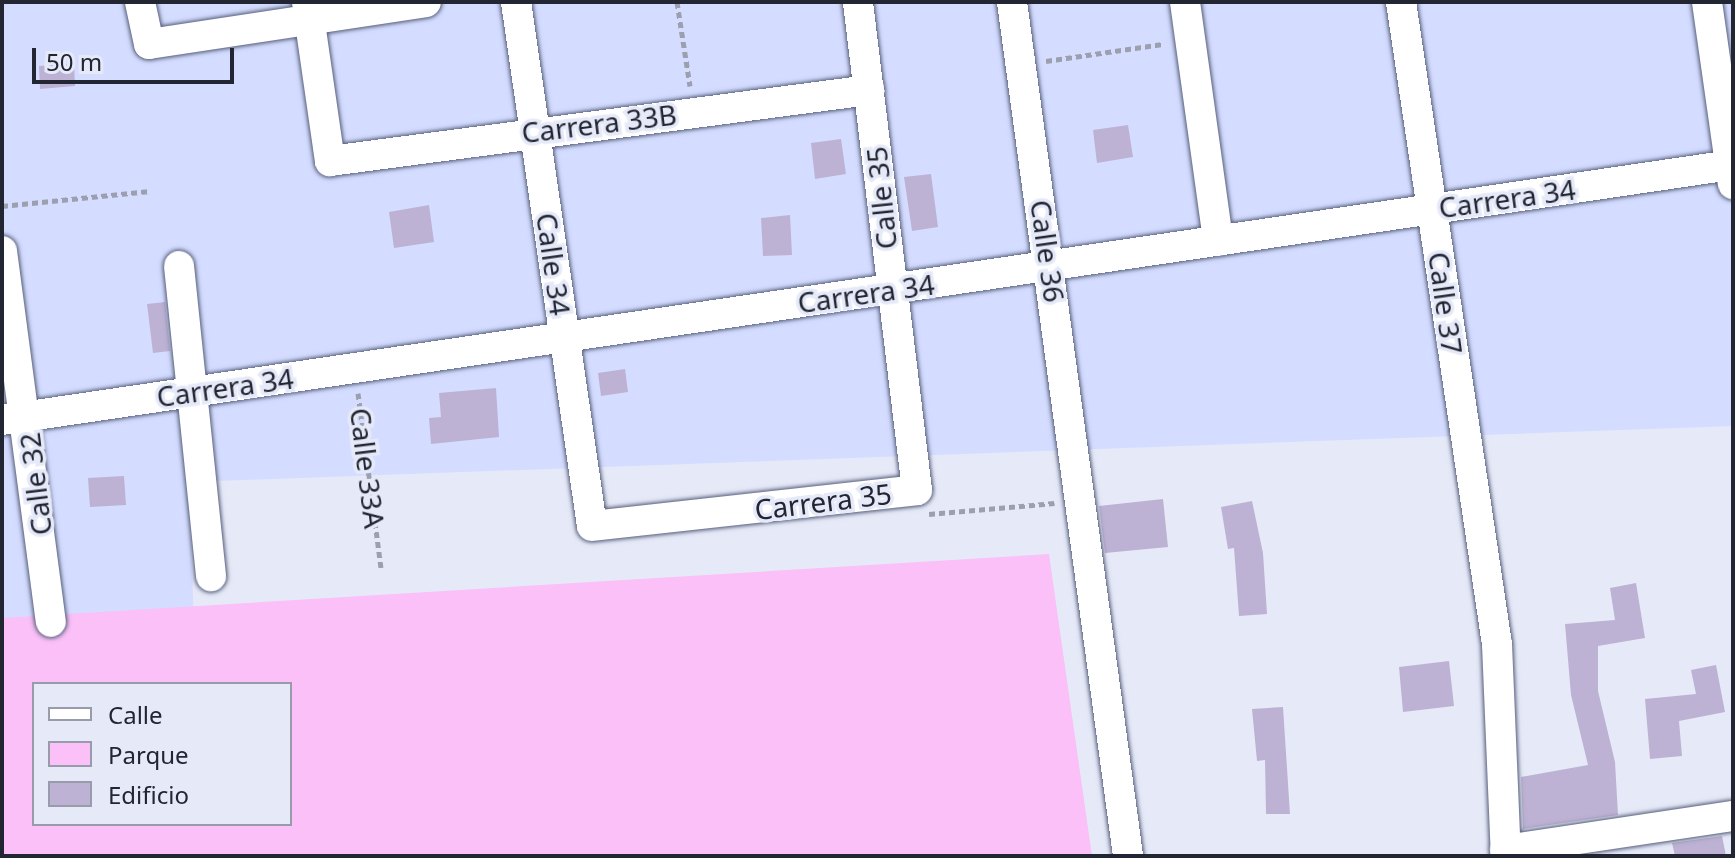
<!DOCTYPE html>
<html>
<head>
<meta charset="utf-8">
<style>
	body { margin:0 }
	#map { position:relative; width:1735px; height:858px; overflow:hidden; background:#e6eaf8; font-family:"Noto Sans",sans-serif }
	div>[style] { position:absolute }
	.built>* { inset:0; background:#d4ddff }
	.green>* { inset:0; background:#fac0f7 }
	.building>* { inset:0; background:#bdb2d4 }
	.path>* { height:5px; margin-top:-2.5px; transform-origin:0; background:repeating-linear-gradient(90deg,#9ca0ae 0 6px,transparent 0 10px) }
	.roads { filter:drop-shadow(0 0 2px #575f7d) drop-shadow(0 0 2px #575f7d) }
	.street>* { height:30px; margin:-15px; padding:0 15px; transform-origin:15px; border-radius:15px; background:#fff }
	span { translate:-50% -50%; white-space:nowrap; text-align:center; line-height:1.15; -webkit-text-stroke:7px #e6eaf8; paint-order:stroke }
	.street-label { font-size:28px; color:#222532 }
	.frame { position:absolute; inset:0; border:4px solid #222532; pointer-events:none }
	.legend { position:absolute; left:32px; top:682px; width:260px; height:144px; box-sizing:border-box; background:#e6eaf8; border:2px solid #989ba9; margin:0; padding:10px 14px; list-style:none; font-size:24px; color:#222532 }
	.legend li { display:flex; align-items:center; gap:16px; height:40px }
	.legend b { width:40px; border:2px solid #989ba9 }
	.scale { position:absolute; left:32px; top:48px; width:202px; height:36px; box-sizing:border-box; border:4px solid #222532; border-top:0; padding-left:10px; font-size:24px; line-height:28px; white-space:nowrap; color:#222532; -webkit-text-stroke:6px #e6eaf8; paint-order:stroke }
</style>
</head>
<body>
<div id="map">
	<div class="built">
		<div style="clip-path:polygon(2px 2px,1733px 2px,1733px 426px,189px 482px,196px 684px,34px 684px,34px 824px,2px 856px)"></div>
	</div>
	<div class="green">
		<div style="clip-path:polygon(evenodd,1049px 554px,1092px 856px,2px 856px,2px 618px,1049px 554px,34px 684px,290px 684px,290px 824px,34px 824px,34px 684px)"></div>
	</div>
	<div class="building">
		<div style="clip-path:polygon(74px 64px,75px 86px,40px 89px,39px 66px)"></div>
		<div style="clip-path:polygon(1128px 125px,1133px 157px,1097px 163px,1093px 130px)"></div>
		<div style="clip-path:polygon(841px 139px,846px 174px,815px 179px,811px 143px)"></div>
		<div style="clip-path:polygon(931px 174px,938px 227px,912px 231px,904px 177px)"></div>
		<div style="clip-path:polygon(429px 205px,434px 242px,394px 248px,389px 212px)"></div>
		<div style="clip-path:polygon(790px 215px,792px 255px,763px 256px,761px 218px)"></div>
		<div style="clip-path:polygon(165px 302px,170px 351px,153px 353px,147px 304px)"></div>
		<div style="clip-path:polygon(625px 369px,628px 392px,601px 396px,598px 373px)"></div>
		<div style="clip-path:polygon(496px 388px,499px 437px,431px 444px,429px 418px,441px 417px,439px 393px)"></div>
		<div style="clip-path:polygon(124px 476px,126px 505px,90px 507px,88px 478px)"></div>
		<div style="clip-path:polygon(1163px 499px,1168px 547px,1105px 553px,1099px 506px)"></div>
		<div style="clip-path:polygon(1252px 501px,1263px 553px,1267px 614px,1239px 616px,1234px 548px,1228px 549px,1221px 507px)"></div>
		<div style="clip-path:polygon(1636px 583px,1645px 638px,1598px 646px,1598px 691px,1615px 762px,1618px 815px,1523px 829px,1521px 777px,1588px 765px,1571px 695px,1565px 624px,1615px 620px,1610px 588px)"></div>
		<div style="clip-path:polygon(1449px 661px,1454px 706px,1403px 712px,1399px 667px)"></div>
		<div style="clip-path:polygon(1716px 665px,1725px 712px,1679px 721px,1682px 756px,1650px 759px,1645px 699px,1696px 694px,1691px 670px)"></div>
		<div style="clip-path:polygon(1283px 707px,1290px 814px,1266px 814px,1265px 760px,1257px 761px,1252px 709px)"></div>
		<div style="clip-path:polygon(1722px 836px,1726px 856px,1675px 856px,1672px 843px)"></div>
	</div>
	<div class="path">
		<div style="left:677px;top:2px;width:85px;rotate:81.2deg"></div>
		<div style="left:1046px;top:61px;width:118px;rotate:-8.3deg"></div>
		<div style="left:2px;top:206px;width:149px;rotate:-5.8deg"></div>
		<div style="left:358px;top:393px;width:176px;rotate:82.5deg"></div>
		<div style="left:929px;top:514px;width:126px;rotate:-5deg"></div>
	</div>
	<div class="roads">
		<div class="street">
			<div style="left:140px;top:2px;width:43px;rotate:77.9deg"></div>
			<div style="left:149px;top:44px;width:280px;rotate:-8.6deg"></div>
			<div style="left:307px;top:2px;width:161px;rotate:81.8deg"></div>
			<div style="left:330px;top:161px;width:544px;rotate:-7.5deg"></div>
			<div style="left:516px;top:2px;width:529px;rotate:81.75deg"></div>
			<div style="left:592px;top:526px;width:327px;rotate:-6.3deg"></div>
			<div style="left:917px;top:490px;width:492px;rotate:-96.9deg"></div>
			<div style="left:1012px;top:2px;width:862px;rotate:82.26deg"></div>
			<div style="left:1185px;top:2px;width:241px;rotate:82.1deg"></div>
			<div style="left:1401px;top:2px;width:649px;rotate:81.5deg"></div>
			<div style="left:1497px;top:644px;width:212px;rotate:87.6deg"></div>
			<div style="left:1707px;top:2px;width:184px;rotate:81.9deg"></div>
			<div style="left:2px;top:251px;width:374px;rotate:82.5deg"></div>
			<div style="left:179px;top:266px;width:312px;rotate:84.1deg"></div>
			<div style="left:2px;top:420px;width:1747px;rotate:-8.39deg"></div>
			<div style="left:1505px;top:850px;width:231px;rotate:-8.5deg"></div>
		</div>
	</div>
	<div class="street-label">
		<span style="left:599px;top:123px;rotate:-7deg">Carrera 33B</span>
		<span style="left:881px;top:198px;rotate:-96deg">Calle 35</span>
		<span style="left:1507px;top:198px;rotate:-8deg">Carrera 34</span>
		<span style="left:1048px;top:251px;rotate:82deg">Calle 36</span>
		<span style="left:554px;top:264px;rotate:82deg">Calle 34</span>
		<span style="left:866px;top:293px;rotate:-8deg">Carrera 34</span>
		<span style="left:1446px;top:303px;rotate:82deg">Calle 37</span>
		<span style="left:225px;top:387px;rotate:-8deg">Carrera 34</span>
		<span style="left:368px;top:468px;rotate:83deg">Calle 33A</span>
		<span style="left:35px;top:484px;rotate:-97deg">Calle 32</span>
		<span style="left:823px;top:501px;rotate:-7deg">Carrera 35</span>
	</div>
	<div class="frame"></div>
	<ul class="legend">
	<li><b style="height:10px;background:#fff"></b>Calle</li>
	<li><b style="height:22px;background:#fac0f7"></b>Parque</li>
	<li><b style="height:22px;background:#bdb2d4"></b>Edificio</li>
	</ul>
	<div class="scale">50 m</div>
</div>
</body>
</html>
